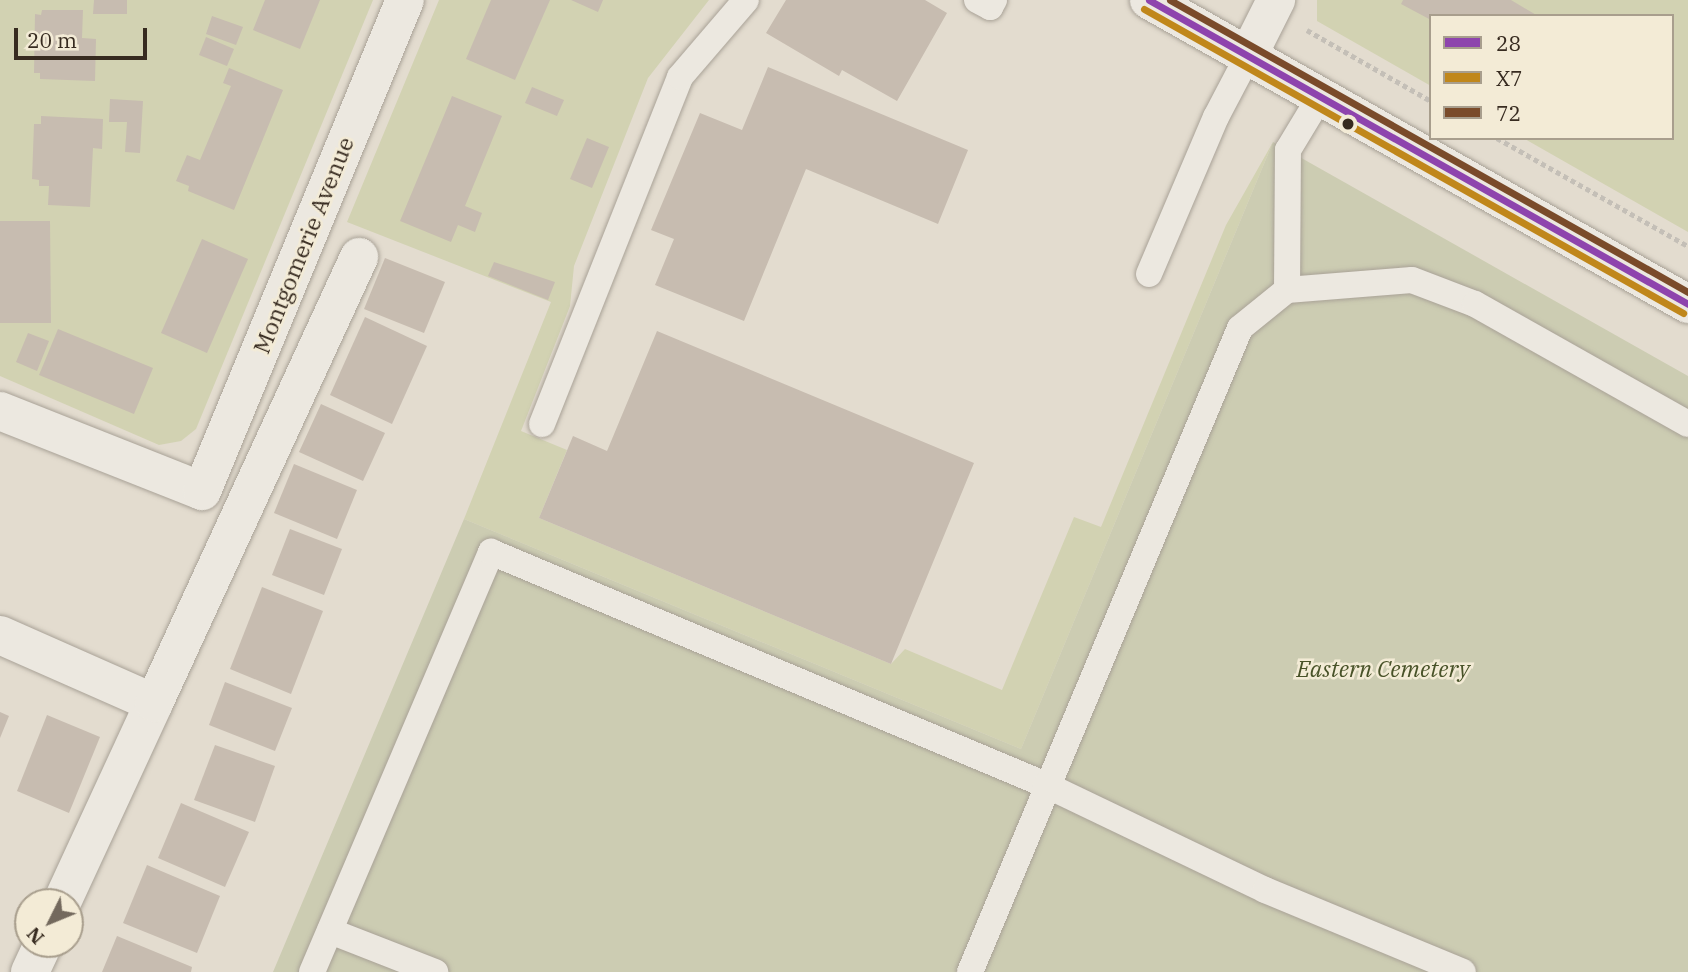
<!DOCTYPE html>
<html>
<head>
<meta charset="utf-8">
<style>
	body { margin:0 }
	#map { position:relative; width:1688px; height:972px; overflow:hidden; background:#e3dccf; font-family:"IBM Plex Serif",serif }
	div>[style] { position:absolute }
	.green>* { inset:0; background:#d2d2b2 }
	.cemetery>* { inset:0; background:#ccccb2 }
	.building>* { inset:0; background:#c7bcb0 }
	.path>* { height:4.5px; margin-top:-2.25px; transform-origin:0; background:repeating-linear-gradient(90deg,#c4bfb7 0 5px,transparent 0 8.5px) }
	.roads { filter:drop-shadow(0 0 2px #a9a297) drop-shadow(0 0 2px #a9a297) }
	.lane>* { height:26px; margin:-13px; padding:0 13px; transform-origin:13px; border-radius:13px; background:#ece8e0 }
	.street>* { height:38px; margin:-19px; padding:0 19px; transform-origin:19px; border-radius:19px; background:#ece8e0 }
	.secondary>* { height:38px; margin:-19px; padding:0 19px; transform-origin:19px; border-radius:19px; background:#ece8e0 }
	.bus-1>* { height:7px; margin:-3.5px; padding:0 3.5px; transform-origin:3.5px; border-radius:3.5px; background:#8e44ad }
	.bus-2>* { height:7px; margin:-3.5px; padding:0 3.5px; transform-origin:3.5px; border-radius:3.5px; background:#c0871b }
	.bus-3>* { height:7px; margin:-3.5px; padding:0 3.5px; transform-origin:3.5px; border-radius:3.5px; background:#7a4b2a }
	.dots>* { width:19px; height:19px; translate:-50% -50%; box-sizing:border-box; border:4px solid #f3ebd6; border-radius:50% }
	span { translate:-50% -50%; white-space:nowrap; text-align:center; line-height:1.15; -webkit-text-stroke:5px #f3ebd6; paint-order:stroke }
	.street-label { font-size:23px; color:#372b20 }
	.park-label { font-size:23px; color:#485228; font-style:italic }
	.legend { position:absolute; left:1429px; top:14px; width:245px; height:126px; box-sizing:border-box; background:#f3ebd6; border:2px solid #a89e8d; margin:0; padding:9px 12px; list-style:none; font-size:21px; color:#372b20 }
	.legend li { display:flex; align-items:center; gap:14px; height:35px }
	.legend b { width:35px; border:2px solid #a89e8d }
	.north { position:absolute; left:14px; top:888px; width:70px; height:70px; box-sizing:border-box; background:#f3ebd6; border:2px solid #a89e8d; border-radius:50%; rotate:227deg; font-size:19px; font-weight:700; line-height:28px; text-align:center; color:#372b20 }
	.north::after { content:''; display:block; margin:auto; width:24px; height:32px; background:#73695d; clip-path:polygon(50% 0,100% 100%,50% 72%,0 100%) }
	.scale { position:absolute; left:14px; top:28px; width:133px; height:32px; box-sizing:border-box; border:4px solid #372b20; border-top:0; padding-left:9px; font-size:21px; line-height:24px; white-space:nowrap; color:#372b20; -webkit-text-stroke:5px #f3ebd6; paint-order:stroke }
</style>
</head>
<body>
<div id="map">
	<div class="green">
		<div style="clip-path:polygon(0 0,373px 0,196px 429px,181px 441px,159px 445px,0 376px)"></div>
		<div style="clip-path:polygon(439px 0,709px 0,648px 78px,574px 266px,570px 306px,521px 431px,567px 450px,539px 518px,891px 664px,905px 649px,1002px 690px,1074px 517px,1101px 527px,1226px 225px,1273px 142px,1021px 749px,464px 519px,551px 302px,347px 222px)"></div>
		<div style="clip-path:polygon(1317px 0,1688px 0,1688px 232px,1523px 138px,1672px 138px,1672px 16px,1431px 16px,1431px 86px,1317px 21px)"></div>
	</div>
	<div class="cemetery">
		<div style="clip-path:polygon(1273px 142px,1688px 376px,1688px 972px,273px 972px,464px 519px,1021px 749px)"></div>
	</div>
	<div class="building">
		<div style="clip-path:polygon(94px 0,127px 0,127px 14px,93px 14px)"></div>
		<div style="clip-path:polygon(265px 0,320px 0,300px 49px,253px 30px)"></div>
		<div style="clip-path:polygon(491px 0,550px 0,515px 80px,466px 59px)"></div>
		<div style="clip-path:polygon(571px 0,603px 0,598px 12px)"></div>
		<div style="clip-path:polygon(786px 0,925px 0,947px 13px,897px 101px,842px 70px,839px 76px,766px 33px)"></div>
		<div style="clip-path:polygon(1403px 0,1511px 0,1538px 16px,1431px 16px,1431px 20px,1401px 4px)"></div>
		<div style="clip-path:polygon(42px 10px,83px 10px,82px 38px,96px 39px,95px 81px,40px 79px,40px 73px,34px 73px,35px 14px,41px 15px)"></div>
		<div style="clip-path:polygon(212px 16px,243px 27px,236px 45px,206px 34px)"></div>
		<div style="clip-path:polygon(206px 37px,234px 49px,227px 66px,199px 55px)"></div>
		<div style="clip-path:polygon(768px 67px,968px 150px,938px 224px,806px 169px,744px 321px,655px 285px,674px 239px,651px 230px,700px 113px,742px 130px)"></div>
		<div style="clip-path:polygon(229px 68px,283px 90px,234px 210px,188px 191px,189px 186px,176px 181px,187px 155px,200px 160px,231px 86px,223px 83px)"></div>
		<div style="clip-path:polygon(532px 87px,564px 100px,557px 116px,525px 103px)"></div>
		<div style="clip-path:polygon(452px 96px,502px 116px,465px 206px,482px 213px,475px 232px,458px 225px,451px 242px,400px 221px)"></div>
		<div style="clip-path:polygon(110px 99px,143px 101px,140px 153px,125px 152px,127px 122px,109px 122px)"></div>
		<div style="clip-path:polygon(41px 116px,103px 119px,102px 149px,93px 148px,90px 207px,48px 205px,49px 186px,39px 186px,39px 180px,32px 179px,34px 124px,41px 124px)"></div>
		<div style="clip-path:polygon(587px 138px,609px 147px,592px 188px,570px 179px)"></div>
		<div style="clip-path:polygon(0 221px,50px 221px,51px 323px,0 323px)"></div>
		<div style="clip-path:polygon(202px 239px,248px 259px,207px 353px,161px 333px)"></div>
		<div style="clip-path:polygon(385px 258px,445px 282px,424px 333px,364px 309px)"></div>
		<div style="clip-path:polygon(494px 262px,555px 282px,548px 300px,488px 276px)"></div>
		<div style="clip-path:polygon(365px 317px,427px 346px,392px 424px,330px 395px)"></div>
		<div style="clip-path:polygon(58px 329px,153px 368px,134px 414px,39px 375px)"></div>
		<div style="clip-path:polygon(657px 331px,974px 463px,891px 664px,539px 518px,573px 436px,607px 451px)"></div>
		<div style="clip-path:polygon(28px 333px,49px 341px,37px 371px,16px 362px)"></div>
		<div style="clip-path:polygon(321px 404px,385px 433px,363px 481px,299px 452px)"></div>
		<div style="clip-path:polygon(294px 464px,357px 490px,337px 539px,274px 513px)"></div>
		<div style="clip-path:polygon(290px 529px,342px 549px,324px 595px,272px 575px)"></div>
		<div style="clip-path:polygon(262px 587px,323px 611px,291px 694px,230px 669px)"></div>
		<div style="clip-path:polygon(225px 682px,292px 708px,275px 751px,209px 725px)"></div>
		<div style="clip-path:polygon(0 712px,9px 716px,0 738px)"></div>
		<div style="clip-path:polygon(47px 715px,100px 737px,69px 813px,17px 791px)"></div>
		<div style="clip-path:polygon(215px 745px,275px 766px,255px 822px,194px 800px)"></div>
		<div style="clip-path:polygon(181px 803px,249px 832px,225px 887px,158px 858px)"></div>
		<div style="clip-path:polygon(147px 865px,220px 896px,197px 953px,123px 923px)"></div>
		<div style="clip-path:polygon(117px 936px,192px 967px,191px 972px,102px 972px)"></div>
	</div>
	<div class="path">
		<div style="left:1307px;top:30px;width:143px;rotate:29.8deg"></div>
		<div style="left:1497px;top:138px;width:219px;rotate:29.5deg"></div>
	</div>
	<div class="roads">
		<div class="lane">
			<div style="left:977px;top:0;width:15px;rotate:28deg"></div>
			<div style="left:990px;top:7px;width:8px;rotate:-60deg"></div>
			<div style="left:1149px;top:274px;width:171px;rotate:-66.9deg"></div>
			<div style="left:1216px;top:117px;width:69px;rotate:-62.3deg"></div>
			<div style="left:1287px;top:290px;width:140px;rotate:-89.6deg"></div>
			<div style="left:1288px;top:150px;width:62px;rotate:-58.9deg"></div>
			<div style="left:542px;top:424px;width:373px;rotate:-68.3deg"></div>
			<div style="left:680px;top:77px;width:101px;rotate:-49.4deg"></div>
			<div style="left:330px;top:931px;width:113px;rotate:21.3deg"></div>
			<div style="left:312px;top:972px;width:457px;rotate:-66.9deg"></div>
			<div style="left:491px;top:552px;width:602px;rotate:22.77deg"></div>
			<div style="left:1046px;top:785px;width:243px;rotate:25.6deg"></div>
			<div style="left:1265px;top:890px;width:214px;rotate:22.5deg"></div>
			<div style="left:970px;top:972px;width:698px;rotate:-67.25deg"></div>
			<div style="left:1240px;top:328px;width:60px;rotate:-39deg"></div>
			<div style="left:1287px;top:290px;width:125px;rotate:-4.6deg"></div>
			<div style="left:1412px;top:280px;width:67px;rotate:20.9deg"></div>
			<div style="left:1475px;top:304px;width:244px;rotate:29.4deg"></div>
		</div>
		<div class="street">
			<div style="left:1248px;top:56px;width:63px;rotate:-63.4deg"></div>
			<div style="left:0;top:411px;width:217px;rotate:21.6deg"></div>
			<div style="left:202px;top:491px;width:531px;rotate:-67.54deg"></div>
			<div style="left:0;top:635px;width:168px;rotate:23.8deg"></div>
			<div style="left:154px;top:703px;width:219px;rotate:114.8deg"></div>
			<div style="left:154px;top:703px;width:491px;rotate:-65.3deg"></div>
			<div style="left:30px;top:972px;width:31px;rotate:-65deg"></div>
		</div>
		<div class="secondary">
			<div style="left:1149px;top:0;width:619px;rotate:29.42deg"></div>
		</div>
	</div>
	<div class="bus-1">
		<div style="left:1149px;top:0;width:619px;rotate:29.42deg"></div>
	</div>
	<div class="bus-2">
		<div style="left:1144px;top:9px;width:619px;rotate:29.42deg"></div>
	</div>
	<div class="bus-3">
		<div style="left:1170px;top:0;width:595px;rotate:29.41deg"></div>
	</div>
	<div class="dots">
		<div style="left:1348px;top:124px;background:#372b20"></div>
	</div>
	<div class="street-label">
		<span style="left:303px;top:245px;rotate:-68deg">Montgomerie Avenue</span>
	</div>
	<div class="park-label">
		<span style="left:1383px;top:668px">Eastern Cemetery</span>
	</div>
	<ul class="legend">
	<li><b style="height:9px;background:#8e44ad"></b>28</li>
	<li><b style="height:9px;background:#c0871b"></b>X7</li>
	<li><b style="height:9px;background:#7a4b2a"></b>72</li>
	</ul>
	<div class="north">N</div>
	<div class="scale">20 m</div>
</div>
</body>
</html>
